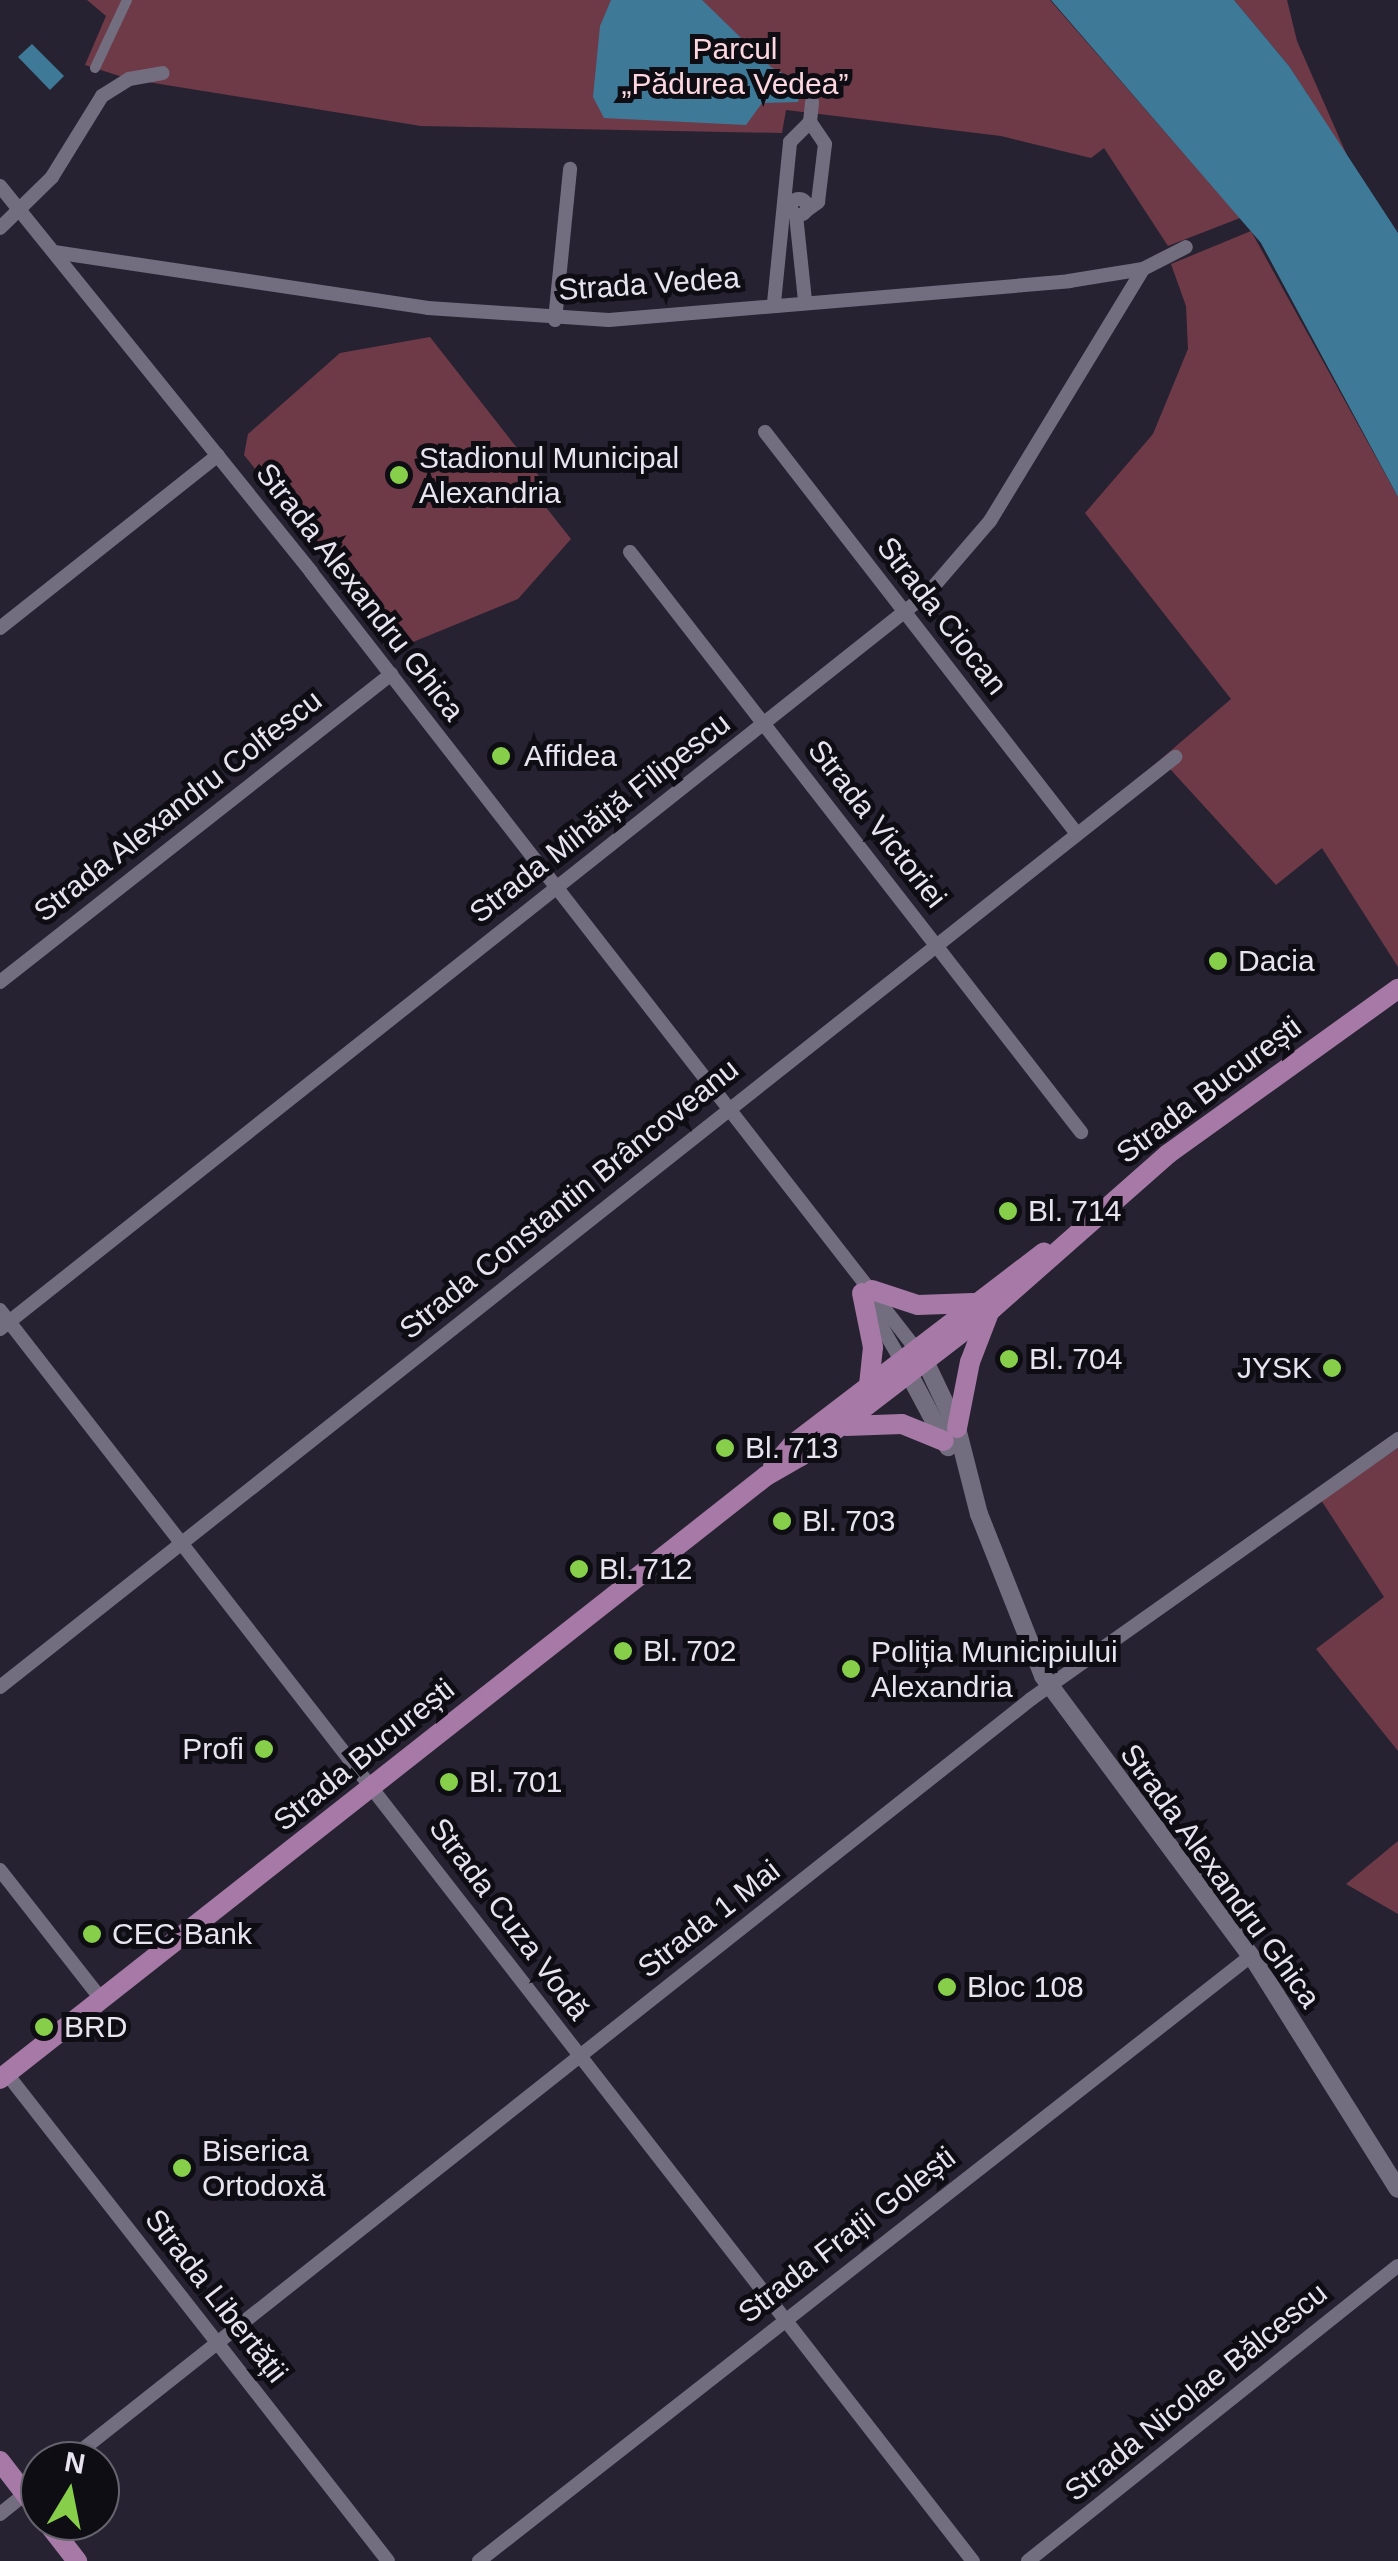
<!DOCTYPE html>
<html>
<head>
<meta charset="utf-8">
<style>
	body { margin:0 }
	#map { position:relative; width:1398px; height:2561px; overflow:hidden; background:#272231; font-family:Helvetica,sans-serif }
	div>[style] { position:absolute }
	.green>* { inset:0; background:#6e3a48 }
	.water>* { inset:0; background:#3e7a98 }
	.pedestrian>* { height:10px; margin:-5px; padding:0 5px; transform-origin:5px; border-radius:5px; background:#726e80 }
	.minor>* { height:14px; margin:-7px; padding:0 7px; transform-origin:7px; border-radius:7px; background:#726e80 }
	.minor>.ring { margin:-7px; padding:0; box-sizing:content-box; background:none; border:14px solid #726e80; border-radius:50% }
	.tertiary>* { height:18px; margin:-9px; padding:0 9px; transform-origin:9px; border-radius:9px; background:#726e80 }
	.primary>* { height:20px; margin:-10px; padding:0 10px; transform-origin:10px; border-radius:10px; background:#a679a6 }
	.dots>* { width:28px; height:28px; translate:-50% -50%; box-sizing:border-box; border:5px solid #0f0d14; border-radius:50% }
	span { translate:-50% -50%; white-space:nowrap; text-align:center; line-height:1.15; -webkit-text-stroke:10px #0f0d14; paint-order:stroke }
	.park-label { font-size:30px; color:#fcd7df }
	.street-label { font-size:30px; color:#e7e4ef }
	.poi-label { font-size:30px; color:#e7e4ef }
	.left { translate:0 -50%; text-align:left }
	.right { translate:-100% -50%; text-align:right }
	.north { position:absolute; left:20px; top:2441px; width:100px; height:100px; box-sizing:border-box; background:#0f0d14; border:2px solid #65636c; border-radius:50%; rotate:10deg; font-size:28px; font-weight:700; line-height:40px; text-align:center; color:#e7e4ef }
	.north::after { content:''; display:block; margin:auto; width:35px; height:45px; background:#87cf4a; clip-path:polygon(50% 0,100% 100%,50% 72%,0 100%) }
</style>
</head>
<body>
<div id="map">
	<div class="green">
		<div style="clip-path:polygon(87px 0,1050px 0,1240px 218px,1168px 246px,1104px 148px,1091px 158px,1001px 136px,786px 110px,782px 133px,421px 126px,129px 79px,85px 65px,106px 16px)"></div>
		<div style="clip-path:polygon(1234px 0,1287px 0,1297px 41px,1349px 160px,1289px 66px)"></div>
		<div style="clip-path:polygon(1251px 231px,1398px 497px,1398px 967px,1322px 848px,1276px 885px,1161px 759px,1231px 699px,1085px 513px,1153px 434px,1188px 349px,1186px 306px,1171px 264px)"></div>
		<div style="clip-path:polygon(430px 337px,554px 495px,545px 506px,571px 539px,518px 599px,413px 642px,390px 638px,244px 455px,248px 434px,340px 353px)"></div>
		<div style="clip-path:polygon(1398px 1448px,1398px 1751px,1316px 1649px,1384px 1597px,1321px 1500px)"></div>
		<div style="clip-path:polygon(1398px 1841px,1398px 1914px,1346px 1884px)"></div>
	</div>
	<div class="water">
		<div style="clip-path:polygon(611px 0,702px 0,771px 67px,801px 83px,798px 102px,762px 103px,746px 125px,604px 118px,593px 97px,600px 26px)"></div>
		<div style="clip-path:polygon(1051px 0,1234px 0,1289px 66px,1398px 233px,1398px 497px,1261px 243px)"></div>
		<div style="clip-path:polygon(32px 44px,64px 76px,50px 90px,18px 57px)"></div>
	</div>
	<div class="pedestrian">
		<div style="left:95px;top:68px;width:75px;rotate:-64.8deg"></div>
	</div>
	<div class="minor">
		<div style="left:0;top:186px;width:496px;rotate:51.1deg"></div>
		<div style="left:311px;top:572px;width:995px;rotate:52.1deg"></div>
		<div class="ring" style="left:791px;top:199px;width:2px;height:2px"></div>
		<div style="left:807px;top:210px;width:14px;rotate:-36deg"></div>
		<div style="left:818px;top:202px;width:58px;rotate:-83.1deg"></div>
		<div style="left:825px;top:144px;width:27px;rotate:-124deg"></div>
		<div style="left:796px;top:215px;width:85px;rotate:84deg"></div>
		<div style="left:0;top:228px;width:73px;rotate:-44.4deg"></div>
		<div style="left:52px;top:177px;width:95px;rotate:-58.3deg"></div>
		<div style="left:102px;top:96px;width:32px;rotate:-32deg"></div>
		<div style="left:129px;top:79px;width:34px;rotate:-10deg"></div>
		<div style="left:54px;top:252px;width:378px;rotate:8.5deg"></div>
		<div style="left:428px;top:308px;width:181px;rotate:3.8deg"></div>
		<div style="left:609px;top:320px;width:462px;rotate:-4.8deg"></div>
		<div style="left:1069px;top:281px;width:75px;rotate:-9.2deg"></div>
		<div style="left:1143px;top:269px;width:48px;rotate:-27.1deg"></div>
		<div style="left:774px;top:303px;width:162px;rotate:-84.3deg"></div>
		<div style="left:790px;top:142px;width:28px;rotate:-45deg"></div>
		<div style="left:810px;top:122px;width:20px;rotate:-84deg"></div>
		<div style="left:555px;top:320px;width:152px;rotate:-84.3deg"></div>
		<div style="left:765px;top:432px;width:509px;rotate:52.18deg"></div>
		<div style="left:630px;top:552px;width:735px;rotate:52.13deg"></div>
		<div style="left:0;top:628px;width:278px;rotate:-38.4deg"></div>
		<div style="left:0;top:982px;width:498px;rotate:-38.2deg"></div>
		<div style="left:869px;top:1305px;width:74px;rotate:60deg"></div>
		<div style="left:0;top:1310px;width:1585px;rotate:52.13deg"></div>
		<div style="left:0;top:1329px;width:1184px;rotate:-38.42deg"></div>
		<div style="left:928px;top:593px;width:95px;rotate:-49.3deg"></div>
		<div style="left:990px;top:521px;width:295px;rotate:-58.7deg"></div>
		<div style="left:0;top:1687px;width:1499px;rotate:-38.36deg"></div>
		<div style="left:0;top:1870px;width:164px;rotate:51.9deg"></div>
		<div style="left:7px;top:2074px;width:618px;rotate:51.96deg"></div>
		<div style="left:68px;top:2461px;width:1228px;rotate:-38.35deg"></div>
		<div style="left:1031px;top:1699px;width:450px;rotate:-35.3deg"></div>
		<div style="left:0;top:2514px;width:51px;rotate:-38.7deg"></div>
		<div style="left:479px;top:2561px;width:981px;rotate:-38.09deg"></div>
		<div style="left:1028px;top:2561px;width:473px;rotate:-38.6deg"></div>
	</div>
	<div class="tertiary">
		<div style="left:925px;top:1361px;width:74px;rotate:64.5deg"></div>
		<div style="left:957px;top:1428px;width:89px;rotate:75.7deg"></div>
		<div style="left:979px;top:1514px;width:174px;rotate:68.4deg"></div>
		<div style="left:1043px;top:1676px;width:361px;rotate:53.4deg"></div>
		<div style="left:1258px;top:1966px;width:263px;rotate:57.9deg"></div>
		<div style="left:909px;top:1374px;width:83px;rotate:61.9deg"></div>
	</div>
	<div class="primary">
		<div style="left:872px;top:1290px;width:48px;rotate:18.1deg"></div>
		<div style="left:918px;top:1305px;width:55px;rotate:-2.1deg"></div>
		<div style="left:862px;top:1293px;width:55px;rotate:78.5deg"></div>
		<div style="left:873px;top:1347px;width:38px;rotate:96deg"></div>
		<div style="left:846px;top:1426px;width:56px;rotate:-2deg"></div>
		<div style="left:902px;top:1424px;width:45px;rotate:22deg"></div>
		<div style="left:957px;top:1428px;width:67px;rotate:-78.9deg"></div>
		<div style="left:970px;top:1362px;width:50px;rotate:-69deg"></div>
		<div style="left:773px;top:1467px;width:29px;rotate:-49deg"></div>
		<div style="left:792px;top:1445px;width:317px;rotate:-37.4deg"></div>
		<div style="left:0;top:2079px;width:975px;rotate:-38.21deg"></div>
		<div style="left:766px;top:1476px;width:40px;rotate:-29.7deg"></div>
		<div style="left:801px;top:1456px;width:240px;rotate:-37.5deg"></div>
		<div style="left:991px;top:1310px;width:236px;rotate:-41.4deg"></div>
		<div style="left:1168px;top:1154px;width:283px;rotate:-35.7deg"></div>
		<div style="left:0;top:2461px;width:66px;rotate:52.4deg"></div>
		<div style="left:46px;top:2521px;width:51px;rotate:52.2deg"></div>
	</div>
	<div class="dots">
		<div style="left:399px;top:475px;background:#87cf4a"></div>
		<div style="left:501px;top:756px;background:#87cf4a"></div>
		<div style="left:1218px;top:961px;background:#87cf4a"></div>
		<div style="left:1008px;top:1211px;background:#87cf4a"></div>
		<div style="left:1009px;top:1359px;background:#87cf4a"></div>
		<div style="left:1332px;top:1368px;background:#87cf4a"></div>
		<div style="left:725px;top:1448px;background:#87cf4a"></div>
		<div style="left:782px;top:1521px;background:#87cf4a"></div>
		<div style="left:579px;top:1569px;background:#87cf4a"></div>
		<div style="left:623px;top:1651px;background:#87cf4a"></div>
		<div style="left:851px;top:1669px;background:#87cf4a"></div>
		<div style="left:264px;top:1749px;background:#87cf4a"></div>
		<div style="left:449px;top:1782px;background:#87cf4a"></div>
		<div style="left:92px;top:1934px;background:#87cf4a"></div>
		<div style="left:947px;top:1987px;background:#87cf4a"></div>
		<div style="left:44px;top:2027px;background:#87cf4a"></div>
		<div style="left:182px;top:2168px;background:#87cf4a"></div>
	</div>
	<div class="park-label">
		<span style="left:735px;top:66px">Parcul<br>„Pădurea Vedea”</span>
	</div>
	<div class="street-label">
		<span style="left:649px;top:284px;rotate:-4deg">Strada Vedea</span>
		<span style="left:360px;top:592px;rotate:52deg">Strada Alexandru Ghica</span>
		<span style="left:942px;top:616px;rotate:52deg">Strada Ciocan</span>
		<span style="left:178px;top:806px;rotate:-38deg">Strada Alexandru Colfescu</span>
		<span style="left:600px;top:818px;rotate:-38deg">Strada Mihăiță Filipescu</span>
		<span style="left:877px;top:824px;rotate:52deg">Strada Victoriei</span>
		<span style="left:1209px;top:1090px;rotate:-37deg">Strada București</span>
		<span style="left:569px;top:1199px;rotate:-39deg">Strada Constantin Brâncoveanu</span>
		<span style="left:364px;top:1755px;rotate:-39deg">Strada București</span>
		<span style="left:1220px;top:1876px;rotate:54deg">Strada Alexandru Ghica</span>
		<span style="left:509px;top:1919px;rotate:53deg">Strada Cuza Vodă</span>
		<span style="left:709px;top:1919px;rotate:-38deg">Strada 1 Mai</span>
		<span style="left:847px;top:2235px;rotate:-38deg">Strada Frații Golești</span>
		<span style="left:216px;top:2296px;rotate:52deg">Strada Libertății</span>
		<span style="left:1196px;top:2392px;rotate:-39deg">Strada Nicolae Bălcescu</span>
	</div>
	<div class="poi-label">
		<span class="left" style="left:419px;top:475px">Stadionul Municipal<br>Alexandria</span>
		<span class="left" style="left:524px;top:756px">Affidea</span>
		<span class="left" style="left:1238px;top:961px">Dacia</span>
		<span class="left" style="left:1028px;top:1211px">Bl. 714</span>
		<span class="left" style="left:1029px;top:1359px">Bl. 704</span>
		<span class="right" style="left:1312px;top:1368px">JYSK</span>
		<span class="left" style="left:745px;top:1448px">Bl. 713</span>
		<span class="left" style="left:802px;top:1521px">Bl. 703</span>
		<span class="left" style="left:599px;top:1569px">Bl. 712</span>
		<span class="left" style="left:643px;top:1651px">Bl. 702</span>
		<span class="left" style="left:871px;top:1669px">Poliția Municipiului<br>Alexandria</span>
		<span class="right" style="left:244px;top:1749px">Profi</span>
		<span class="left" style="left:469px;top:1782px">Bl. 701</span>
		<span class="left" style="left:112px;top:1934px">CEC Bank</span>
		<span class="left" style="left:967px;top:1987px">Bloc 108</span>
		<span class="left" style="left:64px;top:2027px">BRD</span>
		<span class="left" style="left:202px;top:2168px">Biserica<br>Ortodoxă</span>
	</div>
	<div class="north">N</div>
</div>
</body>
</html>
